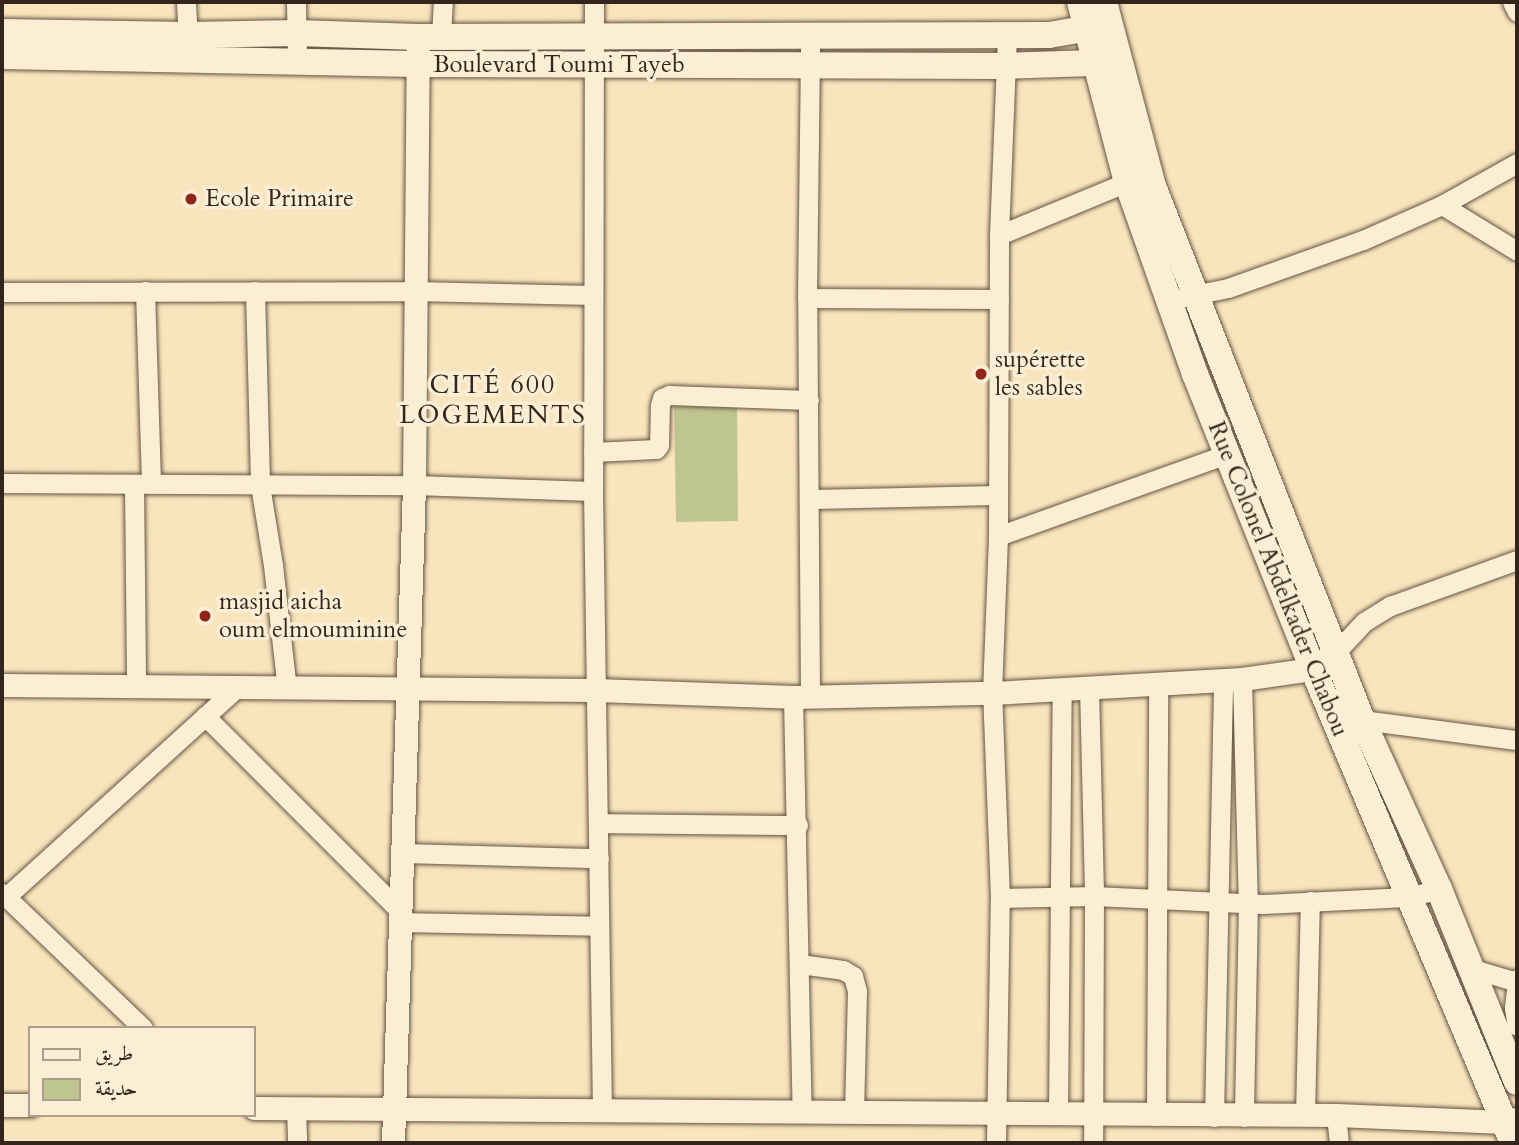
<!DOCTYPE html>
<html>
<head>
<meta charset="utf-8">
<style>
	body { margin:0 }
	#map { position:relative; width:1519px; height:1145px; overflow:hidden; background:#f9e5bd; font-family:Cardo,Amiri,serif }
	div>[style] { position:absolute }
	.green>* { inset:0; background:#bec591 }
	.roads { filter:drop-shadow(0 0 2px #645544) drop-shadow(0 0 2px #645544) }
	.minor>* { height:19px; margin:-9.5px; padding:0 9.5px; transform-origin:9.5px; border-radius:9.5px; background:#fbeed4 }
	.tertiary>* { height:23px; margin:-11.5px; padding:0 11.5px; transform-origin:11.5px; border-radius:11.5px; background:#fbeed4 }
	.secondary>* { height:26px; margin:-13px; padding:0 13px; transform-origin:13px; border-radius:13px; background:#fbeed4 }
	.dots>* { width:19px; height:19px; translate:-50% -50%; box-sizing:border-box; border:4px solid #fbeed4; border-radius:50% }
	span { translate:-50% -50%; white-space:nowrap; text-align:center; line-height:1.15; -webkit-text-stroke:7px #fbeed4; paint-order:stroke }
	.street-label { font-size:24px; color:#33251c }
	.poi-label { font-size:24px; color:#33251c }
	.left { translate:0 -50%; text-align:left }
	.neighbourhood-label { font-size:26px; color:#33251c; letter-spacing:2px }
	.frame { position:absolute; inset:0; border:4px solid #33251c; pointer-events:none }
	.legend { position:absolute; left:28px; top:1026px; width:228px; height:91px; box-sizing:border-box; background:#fbeed4; border:2px solid #ab9e8a; margin:0; padding:9px 12px; list-style:none; font-size:21px; color:#33251c }
	.legend li { display:flex; align-items:center; gap:14px; height:35px }
	.legend b { width:35px; border:2px solid #ab9e8a }
</style>
</head>
<body>
<div id="map">
	<div class="green">
		<div style="clip-path:polygon(737px 402px,738px 521px,676px 522px,674px 403px)"></div>
	</div>
	<div class="roads">
		<div class="minor">
			<div style="left:186px;top:2px;width:33px;rotate:87deg"></div>
			<div style="left:296px;top:2px;width:60px;rotate:89deg"></div>
			<div style="left:594px;top:2px;width:489px;rotate:90.1deg"></div>
			<div style="left:593px;top:491px;width:619px;rotate:89.17deg"></div>
			<div style="left:1512px;top:2px;width:11px;rotate:63deg"></div>
			<div style="left:441px;top:37px;width:35px;rotate:-87deg"></div>
			<div style="left:1442px;top:205px;width:86px;rotate:-29.2deg"></div>
			<div style="left:999px;top:235px;width:139px;rotate:-22.5deg"></div>
			<div style="left:145px;top:291px;width:193px;rotate:88.2deg"></div>
			<div style="left:255px;top:291px;width:194px;rotate:88.5deg"></div>
			<div style="left:260px;top:485px;width:81px;rotate:80.8deg"></div>
			<div style="left:273px;top:565px;width:125px;rotate:83.6deg"></div>
			<div style="left:2px;top:292px;width:412px;rotate:-0.1deg"></div>
			<div style="left:414px;top:291px;width:179px;rotate:1.3deg"></div>
			<div style="left:1184px;top:297px;width:45px;rotate:-11.6deg"></div>
			<div style="left:1228px;top:288px;width:143px;rotate:-19.6deg"></div>
			<div style="left:1363px;top:240px;width:86px;rotate:-23.9deg"></div>
			<div style="left:1442px;top:205px;width:88px;rotate:31.5deg"></div>
			<div style="left:807px;top:298px;width:192px;rotate:0.3deg"></div>
			<div style="left:593px;top:452px;width:63px;rotate:-2.7deg"></div>
			<div style="left:656px;top:449px;width:5px;rotate:-53deg"></div>
			<div style="left:659px;top:445px;width:40px;rotate:-88.6deg"></div>
			<div style="left:660px;top:405px;width:7px;rotate:-74deg"></div>
			<div style="left:662px;top:398px;width:8px;rotate:-23deg"></div>
			<div style="left:669px;top:395px;width:140px;rotate:2deg"></div>
			<div style="left:2px;top:483px;width:412px;rotate:0.3deg"></div>
			<div style="left:414px;top:485px;width:179px;rotate:1.9deg"></div>
			<div style="left:134px;top:484px;width:204px;rotate:89.4deg"></div>
			<div style="left:810px;top:499px;width:188px;rotate:-1.2deg"></div>
			<div style="left:998px;top:536px;width:243px;rotate:-19.7deg"></div>
			<div style="left:1336px;top:652px;width:41px;rotate:-47deg"></div>
			<div style="left:1364px;top:622px;width:31px;rotate:-32deg"></div>
			<div style="left:1390px;top:606px;width:135px;rotate:-19.9deg"></div>
			<div style="left:1242px;top:679px;width:224px;rotate:88.5deg"></div>
			<div style="left:1248px;top:903px;width:214px;rotate:91.1deg"></div>
			<div style="left:1089px;top:687px;width:209px;rotate:88.6deg"></div>
			<div style="left:1094px;top:896px;width:247px;rotate:90.2deg"></div>
			<div style="left:810px;top:696px;width:398px;rotate:-90.4deg"></div>
			<div style="left:807px;top:298px;width:263px;rotate:-89.3deg"></div>
			<div style="left:793px;top:697px;width:416px;rotate:88.8deg"></div>
			<div style="left:205px;top:716px;width:274px;rotate:45deg"></div>
			<div style="left:1362px;top:720px;width:156px;rotate:7.4deg"></div>
			<div style="left:598px;top:823px;width:200px;rotate:0.6deg"></div>
			<div style="left:402px;top:853px;width:197px;rotate:1.5deg"></div>
			<div style="left:2px;top:893px;width:195px;rotate:43.8deg"></div>
			<div style="left:7px;top:896px;width:308px;rotate:-42.2deg"></div>
			<div style="left:1000px;top:898px;width:94px;rotate:-1.2deg"></div>
			<div style="left:1094px;top:896px;width:169px;rotate:2.7deg"></div>
			<div style="left:1263px;top:904px;width:145px;rotate:-2.8deg"></div>
			<div style="left:1408px;top:897px;width:32px;rotate:-14deg"></div>
			<div style="left:398px;top:922px;width:201px;rotate:1.1deg"></div>
			<div style="left:800px;top:964px;width:43px;rotate:7.9deg"></div>
			<div style="left:843px;top:970px;width:12px;rotate:31deg"></div>
			<div style="left:853px;top:976px;width:16px;rotate:75deg"></div>
			<div style="left:857px;top:991px;width:122px;rotate:91.4deg"></div>
			<div style="left:1470px;top:968px;width:49px;rotate:16.6deg"></div>
			<div style="left:1517px;top:982px;width:3px;rotate:-90deg"></div>
			<div style="left:1517px;top:982px;width:26px;rotate:97deg"></div>
			<div style="left:1514px;top:1008px;width:18px;rotate:81deg"></div>
			<div style="left:296px;top:1108px;width:35px;rotate:88deg"></div>
			<div style="left:1058px;top:1115px;width:427px;rotate:-89.5deg"></div>
			<div style="left:1336px;top:1115px;width:28px;rotate:84deg"></div>
			<div style="left:1156px;top:1116px;width:433px;rotate:-89.7deg"></div>
			<div style="left:1305px;top:1116px;width:215px;rotate:-88.7deg"></div>
			<div style="left:1214px;top:1117px;width:437px;rotate:-88.8deg"></div>
			<div style="left:996px;top:1143px;width:245px;rotate:-89.1deg"></div>
			<div style="left:1000px;top:898px;width:205px;rotate:-92.2deg"></div>
			<div style="left:992px;top:693px;width:157px;rotate:-87.8deg"></div>
			<div style="left:998px;top:536px;width:301px;rotate:-89.8deg"></div>
			<div style="left:999px;top:235px;width:200px;rotate:-87.7deg"></div>
		</div>
		<div class="tertiary">
			<div style="left:2px;top:685px;width:594px;rotate:0.48deg"></div>
			<div style="left:596px;top:690px;width:197px;rotate:2deg"></div>
			<div style="left:793px;top:697px;width:199px;rotate:-1.2deg"></div>
			<div style="left:992px;top:693px;width:250px;rotate:-3.2deg"></div>
			<div style="left:1242px;top:679px;width:72px;rotate:-8deg"></div>
			<div style="left:1313px;top:669px;width:15px;rotate:-37deg"></div>
			<div style="left:2px;top:1105px;width:28px"></div>
			<div style="left:254px;top:1108px;width:1082px;rotate:0.37deg"></div>
			<div style="left:1336px;top:1115px;width:168px;rotate:2.4deg"></div>
			<div style="left:1504px;top:1122px;width:13px;rotate:-13deg"></div>
			<div style="left:393px;top:1143px;width:658px;rotate:-88.17deg"></div>
			<div style="left:414px;top:485px;width:448px;rotate:-89.5deg"></div>
		</div>
		<div class="secondary">
			<div style="left:1080px;top:2px;width:186px;rotate:75.4deg"></div>
			<div style="left:1127px;top:182px;width:204px;rotate:70.5deg"></div>
			<div style="left:1195px;top:374px;width:318px;rotate:68.2deg"></div>
			<div style="left:1313px;top:669px;width:514px;rotate:67.12deg"></div>
			<div style="left:1104px;top:2px;width:190px;rotate:75.1deg"></div>
			<div style="left:1153px;top:186px;width:573px;rotate:68.63deg"></div>
			<div style="left:1362px;top:720px;width:186px;rotate:65.5deg"></div>
			<div style="left:1439px;top:889px;width:208px;rotate:68deg"></div>
			<div style="left:2px;top:32px;width:186px;rotate:0.9deg"></div>
			<div style="left:188px;top:35px;width:109px;rotate:-1.1deg"></div>
			<div style="left:297px;top:33px;width:121px;rotate:1.9deg"></div>
			<div style="left:418px;top:37px;width:631px;rotate:-0.18deg"></div>
			<div style="left:1049px;top:35px;width:53px;rotate:-9.8deg"></div>
			<div style="left:2px;top:56px;width:414px;rotate:1.1deg"></div>
			<div style="left:416px;top:64px;width:588px;rotate:0.19deg"></div>
			<div style="left:1004px;top:66px;width:89px;rotate:-1.9deg"></div>
			<div style="left:1093px;top:63px;width:17px;rotate:-17deg"></div>
		</div>
	</div>
	<div class="dots">
		<div style="left:191px;top:199px;background:#8f2418"></div>
		<div style="left:981px;top:374px;background:#8f2418"></div>
		<div style="left:205px;top:616px;background:#8f2418"></div>
	</div>
	<div class="street-label">
		<span style="left:559px;top:65px">Boulevard Toumi Tayeb</span>
		<span style="left:1278px;top:579px;rotate:68deg">Rue Colonel Abdelkader Chabou</span>
	</div>
	<div class="poi-label">
		<span class="left" style="left:205px;top:199px">Ecole Primaire</span>
		<span class="left" style="left:995px;top:374px">supérette<br>les sables</span>
		<span class="left" style="left:219px;top:616px">masjid aicha<br>oum elmouminine</span>
	</div>
	<div class="neighbourhood-label">
		<span style="left:493px;top:400px">CITÉ 600<br>LOGEMENTS</span>
	</div>
	<div class="frame"></div>
	<ul class="legend">
	<li><b style="height:9px;background:#fbeed4"></b>طريق</li>
	<li><b style="height:19px;background:#bec591"></b>حديقة</li>
	</ul>
</div>
</body>
</html>
